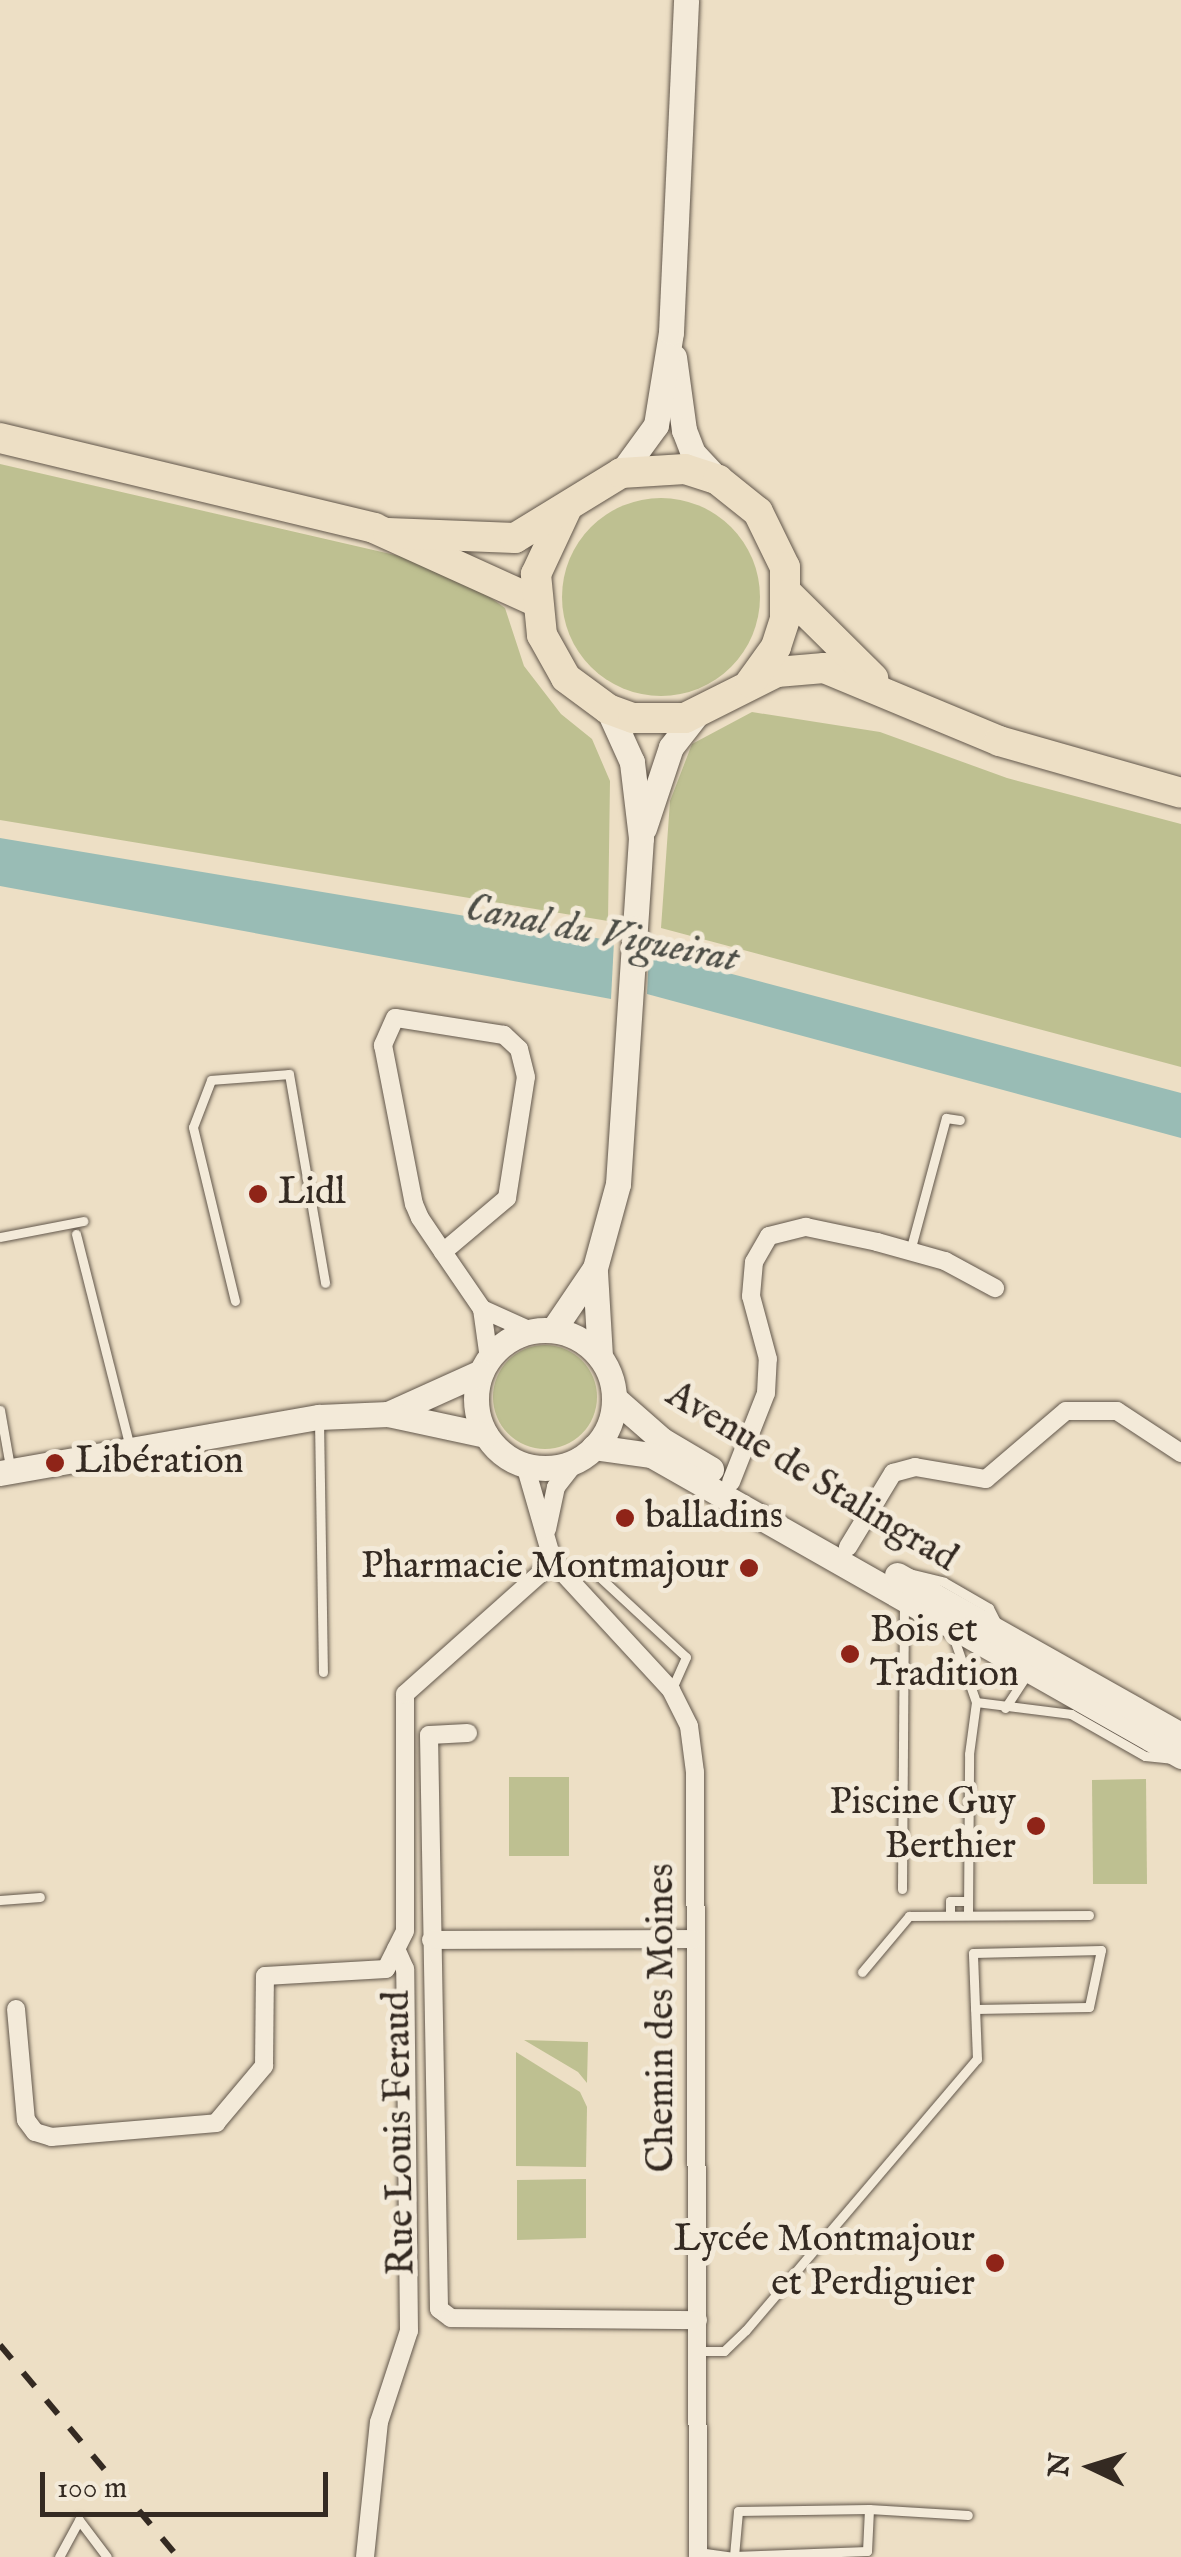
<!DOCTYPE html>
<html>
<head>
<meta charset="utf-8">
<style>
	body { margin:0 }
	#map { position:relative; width:1181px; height:2557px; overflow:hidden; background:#eddfc5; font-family:"IM FELL English",serif }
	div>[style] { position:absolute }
	.green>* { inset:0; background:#bec091 }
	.round { border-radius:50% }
	.water>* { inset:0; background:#99bcb5 }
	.roads { filter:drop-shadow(0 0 2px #62574b) drop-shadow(0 0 2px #62574b) }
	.lane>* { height:9px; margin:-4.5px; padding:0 4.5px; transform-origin:4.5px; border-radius:4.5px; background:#f3ead9 }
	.street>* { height:18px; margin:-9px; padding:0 9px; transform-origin:9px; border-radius:9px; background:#f3ead9 }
	.secondary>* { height:25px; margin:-12.5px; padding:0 12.5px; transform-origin:12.5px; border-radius:12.5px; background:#f3ead9 }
	.secondary>.ring { margin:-12.5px; padding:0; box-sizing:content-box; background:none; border:25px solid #f3ead9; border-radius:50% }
	.primary>* { height:30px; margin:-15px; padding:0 15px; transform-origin:15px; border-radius:15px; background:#eddfc5 }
	.rail>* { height:6px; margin-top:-3px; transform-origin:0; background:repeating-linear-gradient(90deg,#342a22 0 18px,transparent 0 36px) }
	.dots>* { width:28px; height:28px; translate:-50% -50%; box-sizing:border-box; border:5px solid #f3ead9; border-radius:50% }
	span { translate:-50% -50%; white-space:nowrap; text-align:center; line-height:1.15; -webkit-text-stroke:10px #f3ead9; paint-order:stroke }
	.poi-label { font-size:38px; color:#342a22 }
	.left { translate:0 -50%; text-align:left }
	.right { translate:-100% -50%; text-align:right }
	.street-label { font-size:38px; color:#342a22 }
	.water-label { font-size:40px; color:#4d4e47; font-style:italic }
	.north { position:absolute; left:1041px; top:2417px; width:100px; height:100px; -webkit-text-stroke:8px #f3ead9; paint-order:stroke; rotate:274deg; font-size:28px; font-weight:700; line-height:40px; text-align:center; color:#342a22 }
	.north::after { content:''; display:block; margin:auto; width:35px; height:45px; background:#342a22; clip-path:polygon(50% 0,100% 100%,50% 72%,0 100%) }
	.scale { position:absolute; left:40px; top:2472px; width:288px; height:45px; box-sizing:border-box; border:5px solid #342a22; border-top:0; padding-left:12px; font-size:30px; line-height:35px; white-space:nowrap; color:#342a22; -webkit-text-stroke:8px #f3ead9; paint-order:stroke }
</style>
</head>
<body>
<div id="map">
	<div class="green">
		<div style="clip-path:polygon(0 464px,447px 567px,505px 608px,524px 666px,561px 714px,592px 739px,610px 781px,608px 921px,0 820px)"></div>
		<div class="round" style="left:562px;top:498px;width:198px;height:198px"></div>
		<div style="clip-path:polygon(752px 712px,880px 732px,1007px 778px,1181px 824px,1181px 1067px,661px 928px,670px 801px,692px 744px)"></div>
		<div class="round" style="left:493px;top:1345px;width:104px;height:104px"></div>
		<div style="clip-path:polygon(509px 1777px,569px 1777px,569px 1856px,509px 1856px)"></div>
		<div style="clip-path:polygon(1146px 1779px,1147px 1884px,1093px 1884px,1092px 1780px)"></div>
		<div style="clip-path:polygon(524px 2040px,588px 2042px,587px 2083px,578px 2072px)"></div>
		<div style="clip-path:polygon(516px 2052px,580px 2092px,587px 2107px,586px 2167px,516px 2166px)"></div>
		<div style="clip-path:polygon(586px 2179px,586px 2238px,517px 2240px,517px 2180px)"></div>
	</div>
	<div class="water">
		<div style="clip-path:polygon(0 838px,614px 941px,611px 999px,0 886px)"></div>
		<div style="clip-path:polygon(649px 952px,1181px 1093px,1181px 1138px,647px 994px)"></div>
	</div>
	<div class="roads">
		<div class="lane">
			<div style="left:76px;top:1234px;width:221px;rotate:75.8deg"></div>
			<div style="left:0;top:1237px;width:85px;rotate:-10.9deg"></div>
			<div style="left:910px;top:1251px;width:138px;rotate:-74.9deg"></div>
			<div style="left:946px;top:1118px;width:14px;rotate:8deg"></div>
			<div style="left:235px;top:1301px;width:179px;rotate:-103.6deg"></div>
			<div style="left:193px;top:1127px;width:50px;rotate:-69deg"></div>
			<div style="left:211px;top:1080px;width:78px;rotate:-4.4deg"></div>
			<div style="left:289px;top:1074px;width:212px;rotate:80.2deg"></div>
			<div style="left:0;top:1410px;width:58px;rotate:80deg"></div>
			<div style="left:319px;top:1420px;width:252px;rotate:89.1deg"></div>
			<div style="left:592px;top:1570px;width:128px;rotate:42.8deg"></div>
			<div style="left:686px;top:1657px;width:36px;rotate:114deg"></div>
			<div style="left:909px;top:1573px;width:36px;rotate:14deg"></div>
			<div style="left:944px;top:1582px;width:52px;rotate:30deg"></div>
			<div style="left:989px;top:1608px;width:16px;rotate:63deg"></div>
			<div style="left:952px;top:1633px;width:73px;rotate:70.8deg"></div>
			<div style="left:976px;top:1702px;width:96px;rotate:7.2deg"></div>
			<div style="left:1071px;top:1714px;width:85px;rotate:29.6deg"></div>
			<div style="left:1145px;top:1756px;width:29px;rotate:6deg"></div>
			<div style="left:1005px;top:1708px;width:42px;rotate:-56.7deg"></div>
			<div style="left:902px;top:1889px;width:287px;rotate:-89.6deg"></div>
			<div style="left:0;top:1900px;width:40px;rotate:-4.3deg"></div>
			<div style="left:950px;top:1914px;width:13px;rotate:-90deg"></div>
			<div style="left:950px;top:1901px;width:18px"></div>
			<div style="left:968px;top:1914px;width:160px;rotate:-89.6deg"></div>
			<div style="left:969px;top:1754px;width:52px;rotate:-82.3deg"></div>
			<div style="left:862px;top:1972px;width:73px;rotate:-50deg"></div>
			<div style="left:909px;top:1916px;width:180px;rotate:-0.3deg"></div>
			<div style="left:699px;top:2351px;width:25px"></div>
			<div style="left:724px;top:2351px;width:30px;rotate:-44deg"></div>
			<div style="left:746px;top:2330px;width:356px;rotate:-49.6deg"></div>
			<div style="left:977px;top:2059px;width:106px;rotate:-92.2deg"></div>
			<div style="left:973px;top:1953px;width:128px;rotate:-1.3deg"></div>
			<div style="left:1101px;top:1950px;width:58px;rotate:101.9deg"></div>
			<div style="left:1089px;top:2007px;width:114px;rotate:179deg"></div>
			<div style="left:869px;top:2509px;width:42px;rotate:92.7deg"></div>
			<div style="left:867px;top:2551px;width:133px;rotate:177.8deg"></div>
			<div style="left:734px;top:2556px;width:45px;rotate:-84.9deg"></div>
			<div style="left:738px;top:2511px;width:131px;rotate:-0.9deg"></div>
			<div style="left:869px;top:2509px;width:99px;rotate:3.5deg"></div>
			<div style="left:698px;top:2552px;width:36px;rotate:8deg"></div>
			<div style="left:59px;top:2557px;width:42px;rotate:-61.6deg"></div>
			<div style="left:79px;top:2520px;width:46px;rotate:52.9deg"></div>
		</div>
		<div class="street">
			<div style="left:443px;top:1252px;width:84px;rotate:-40.2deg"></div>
			<div style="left:507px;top:1198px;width:122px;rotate:-81.1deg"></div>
			<div style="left:526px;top:1077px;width:29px;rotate:-104deg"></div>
			<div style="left:519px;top:1049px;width:21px;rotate:-137deg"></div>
			<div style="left:504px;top:1035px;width:110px;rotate:-171.1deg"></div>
			<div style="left:395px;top:1018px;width:30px;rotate:114deg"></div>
			<div style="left:383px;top:1045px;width:162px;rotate:79deg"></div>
			<div style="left:414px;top:1204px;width:15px;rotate:67deg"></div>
			<div style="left:420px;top:1218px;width:41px;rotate:55.9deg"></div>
			<div style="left:443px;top:1252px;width:69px;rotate:55.6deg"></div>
			<div style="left:482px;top:1309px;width:50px;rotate:82deg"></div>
			<div style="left:482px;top:1309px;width:54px;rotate:24.2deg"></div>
			<div style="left:525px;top:1465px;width:101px;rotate:73.9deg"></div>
			<div style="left:553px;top:1562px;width:174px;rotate:47.3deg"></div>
			<div style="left:671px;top:1690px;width:40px;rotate:63.4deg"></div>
			<div style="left:689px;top:1726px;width:46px;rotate:82.6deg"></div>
			<div style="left:695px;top:1772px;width:785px;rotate:89.78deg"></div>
			<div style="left:731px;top:1482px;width:96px;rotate:-68.5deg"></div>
			<div style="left:766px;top:1393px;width:34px;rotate:-87deg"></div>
			<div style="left:768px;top:1359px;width:65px;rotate:-105.1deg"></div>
			<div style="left:751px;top:1296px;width:34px;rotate:-85deg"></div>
			<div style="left:754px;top:1262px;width:30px;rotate:-60deg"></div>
			<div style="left:769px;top:1236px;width:38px;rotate:-14deg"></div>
			<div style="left:806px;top:1227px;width:73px;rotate:11.9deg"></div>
			<div style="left:877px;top:1242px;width:71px;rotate:15.6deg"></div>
			<div style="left:945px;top:1261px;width:57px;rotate:28.4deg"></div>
			<div style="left:547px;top:1529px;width:43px;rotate:-77.9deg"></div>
			<div style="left:556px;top:1487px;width:34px;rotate:-52deg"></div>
			<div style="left:848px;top:1547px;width:87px;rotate:-58.7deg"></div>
			<div style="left:893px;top:1473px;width:23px;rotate:-15deg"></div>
			<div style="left:915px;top:1467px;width:72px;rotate:9.6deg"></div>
			<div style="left:986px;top:1479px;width:105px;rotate:-40.4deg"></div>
			<div style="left:1066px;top:1411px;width:51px"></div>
			<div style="left:1117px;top:1411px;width:77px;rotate:33.3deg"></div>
			<div style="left:468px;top:1733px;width:39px;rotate:177deg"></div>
			<div style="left:429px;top:1735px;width:574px;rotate:89deg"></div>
			<div style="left:439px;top:2309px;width:15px;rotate:37deg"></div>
			<div style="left:451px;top:2318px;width:247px;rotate:0.5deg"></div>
			<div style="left:431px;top:1940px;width:262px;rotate:-0.2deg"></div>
			<div style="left:16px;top:2009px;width:111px;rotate:84.9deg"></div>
			<div style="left:26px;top:2120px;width:15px;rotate:53deg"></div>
			<div style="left:35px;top:2132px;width:17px;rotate:17deg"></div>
			<div style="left:51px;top:2137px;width:166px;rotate:-4.8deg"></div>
			<div style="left:216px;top:2123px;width:75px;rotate:-49.9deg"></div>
			<div style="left:264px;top:2066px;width:90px;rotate:-89.4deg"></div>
			<div style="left:265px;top:1976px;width:121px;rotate:-3.3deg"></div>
			<div style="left:386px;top:1969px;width:42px;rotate:-63.4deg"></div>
			<div style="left:405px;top:1931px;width:237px;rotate:-90deg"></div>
			<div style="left:405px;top:1694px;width:198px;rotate:-41.7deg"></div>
			<div style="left:365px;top:2557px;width:136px;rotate:-84.1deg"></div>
			<div style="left:379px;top:2422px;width:96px;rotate:-71.8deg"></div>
			<div style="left:409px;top:2331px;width:362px;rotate:-90.6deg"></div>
			<div style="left:405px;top:1969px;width:22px;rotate:-114deg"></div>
		</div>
		<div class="secondary">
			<div style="left:674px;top:357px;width:74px;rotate:82.2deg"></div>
			<div style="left:684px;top:430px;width:25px;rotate:69deg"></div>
			<div style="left:693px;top:453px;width:37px;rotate:47deg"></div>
			<div style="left:621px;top:473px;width:59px;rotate:-53.9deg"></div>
			<div style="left:656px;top:425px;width:94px;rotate:-80.8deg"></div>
			<div style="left:671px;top:332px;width:332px;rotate:-87.4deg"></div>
			<div style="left:644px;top:828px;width:85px;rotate:-71.6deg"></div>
			<div style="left:671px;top:747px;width:41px;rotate:-52deg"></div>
			<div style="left:595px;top:1272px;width:85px;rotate:86.6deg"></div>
			<div style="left:553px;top:1330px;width:75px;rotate:-55.9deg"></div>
			<div style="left:595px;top:1268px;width:87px;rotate:-74.7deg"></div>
			<div style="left:618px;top:1184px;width:347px;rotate:-86.2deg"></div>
			<div style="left:641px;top:838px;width:77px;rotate:-96.8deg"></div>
			<div style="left:632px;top:762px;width:58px;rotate:-114.4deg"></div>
			<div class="ring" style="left:476px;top:1330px;width:113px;height:113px"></div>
			<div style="left:614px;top:1398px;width:64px;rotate:41.2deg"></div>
			<div style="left:662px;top:1440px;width:57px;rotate:30.6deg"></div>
			<div style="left:388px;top:1414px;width:102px;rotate:-24.3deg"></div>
			<div style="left:594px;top:1447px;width:58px;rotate:8deg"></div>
			<div style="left:651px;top:1455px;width:610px;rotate:29.59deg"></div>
			<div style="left:0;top:1473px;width:324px;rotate:-10deg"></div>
			<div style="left:319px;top:1417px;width:69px;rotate:-2.5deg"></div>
			<div style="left:388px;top:1414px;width:100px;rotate:12.1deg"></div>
			<div style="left:897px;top:1575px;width:326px;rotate:29.4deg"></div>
		</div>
		<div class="primary">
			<div style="left:0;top:438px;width:385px;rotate:13.5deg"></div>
			<div style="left:374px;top:528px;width:177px;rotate:24.4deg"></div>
			<div style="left:566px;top:510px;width:71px;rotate:115.1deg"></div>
			<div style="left:536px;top:574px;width:61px;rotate:84.4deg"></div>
			<div style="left:542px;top:635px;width:49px;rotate:60.8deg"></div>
			<div style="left:566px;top:678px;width:52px;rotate:36.4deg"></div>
			<div style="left:608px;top:709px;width:27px;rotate:20deg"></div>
			<div style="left:633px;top:718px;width:52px"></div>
			<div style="left:685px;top:718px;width:103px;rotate:-26.6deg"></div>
			<div style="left:777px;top:672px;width:47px;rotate:-4.9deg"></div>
			<div style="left:824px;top:668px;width:190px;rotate:22.6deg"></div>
			<div style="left:999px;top:741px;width:189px;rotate:15.9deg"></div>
			<div style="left:388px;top:533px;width:127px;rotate:2.3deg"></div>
			<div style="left:515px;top:538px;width:124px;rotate:-31.5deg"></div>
			<div style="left:621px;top:473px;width:64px;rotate:-3.6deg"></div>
			<div style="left:685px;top:469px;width:35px;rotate:18deg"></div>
			<div style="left:718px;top:480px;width:51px;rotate:38.7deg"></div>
			<div style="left:758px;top:512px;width:61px;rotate:63.9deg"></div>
			<div style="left:785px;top:567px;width:52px;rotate:90deg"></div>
			<div style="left:785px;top:619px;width:29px;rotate:108deg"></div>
			<div style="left:776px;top:647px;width:44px;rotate:125.8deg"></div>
			<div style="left:788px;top:594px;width:120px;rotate:44.7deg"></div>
		</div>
	</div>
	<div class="rail">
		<div style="left:0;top:2345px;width:277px;rotate:50deg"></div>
	</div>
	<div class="dots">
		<div style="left:258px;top:1194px;background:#8f2418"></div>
		<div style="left:55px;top:1463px;background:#8f2418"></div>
		<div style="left:625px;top:1518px;background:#8f2418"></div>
		<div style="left:749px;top:1568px;background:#8f2418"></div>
		<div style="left:850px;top:1654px;background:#8f2418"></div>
		<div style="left:1036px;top:1826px;background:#8f2418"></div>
		<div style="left:995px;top:2263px;background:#8f2418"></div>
	</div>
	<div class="poi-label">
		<span class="left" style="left:278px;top:1194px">Lidl</span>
		<span class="left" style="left:75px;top:1463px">Libération</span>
		<span class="left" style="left:645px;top:1518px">balladins</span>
		<span class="right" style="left:729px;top:1568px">Pharmacie Montmajour</span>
		<span class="left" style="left:870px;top:1654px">Bois et<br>Tradition</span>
		<span class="right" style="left:1016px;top:1826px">Piscine Guy<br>Berthier</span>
		<span class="right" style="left:975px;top:2263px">Lycée Montmajour<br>et Perdiguier</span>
	</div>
	<div class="street-label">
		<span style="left:811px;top:1478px;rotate:31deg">Avenue de Stalingrad</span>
		<span style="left:663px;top:2018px;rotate:-90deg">Chemin des Moines</span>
		<span style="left:401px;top:2133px;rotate:-91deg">Rue Louis Feraud</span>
	</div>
	<div class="water-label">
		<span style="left:602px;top:935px;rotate:11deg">Canal du Vigueirat</span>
	</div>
	<div class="north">N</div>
	<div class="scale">100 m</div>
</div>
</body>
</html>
